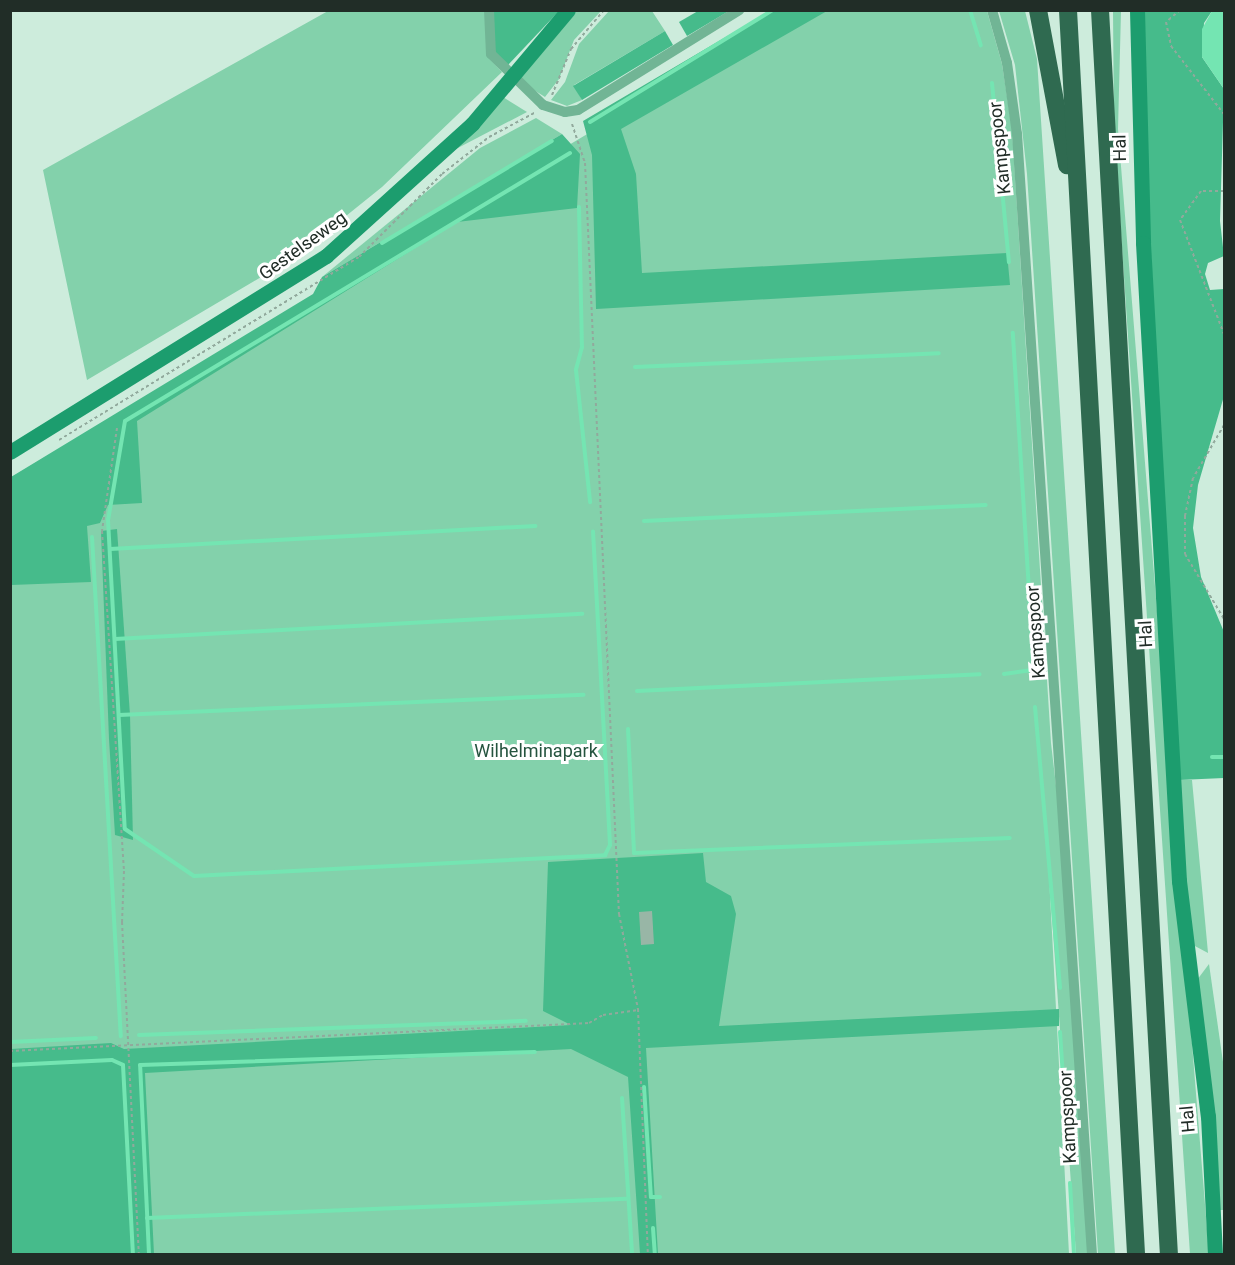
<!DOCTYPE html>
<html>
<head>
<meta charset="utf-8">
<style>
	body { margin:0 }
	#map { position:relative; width:1235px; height:1265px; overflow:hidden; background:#cdecdc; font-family:Roboto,sans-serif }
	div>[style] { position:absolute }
	.green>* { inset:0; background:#83d1ab }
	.forest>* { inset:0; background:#46bb8b }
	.water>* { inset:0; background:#74e5b2 }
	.stream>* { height:4px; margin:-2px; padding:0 2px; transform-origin:2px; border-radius:2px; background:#74e5b2 }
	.building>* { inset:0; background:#98b6a6 }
	.path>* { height:2px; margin-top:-1px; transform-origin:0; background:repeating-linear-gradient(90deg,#91a99c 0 3px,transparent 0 6px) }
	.street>* { height:10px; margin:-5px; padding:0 5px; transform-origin:5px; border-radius:5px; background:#71b595 }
	.secondary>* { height:15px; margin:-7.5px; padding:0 7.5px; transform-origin:7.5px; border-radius:7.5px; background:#1c9d6e }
	.highway>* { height:18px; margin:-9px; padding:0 9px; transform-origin:9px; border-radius:9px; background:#2f6a50 }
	span { translate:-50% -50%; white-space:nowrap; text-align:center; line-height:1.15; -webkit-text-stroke:6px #fff; paint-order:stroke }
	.street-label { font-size:18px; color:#212d27 }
	.park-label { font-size:18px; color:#25543f }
	.frame { position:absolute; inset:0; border:12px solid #212d27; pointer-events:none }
</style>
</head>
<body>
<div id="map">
	<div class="green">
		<div style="clip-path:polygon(328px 11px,485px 11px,487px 56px,502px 72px,382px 187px,295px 257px,87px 380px,43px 170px)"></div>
		<div style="clip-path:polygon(577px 11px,601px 11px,574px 40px,559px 79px,545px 97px,518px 80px)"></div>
		<div style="clip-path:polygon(609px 11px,652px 11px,665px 31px,574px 85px,582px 100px,567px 106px,551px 100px,565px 82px,579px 44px)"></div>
		<div style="clip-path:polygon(794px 11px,987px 11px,1002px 64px,1012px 129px,1051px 743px,1065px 863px,1091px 1254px,1076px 1254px,1049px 876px,1069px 1254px,11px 1254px,10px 478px)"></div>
		<div style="clip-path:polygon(999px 11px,1025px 11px,1037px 59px,1115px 1254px,1098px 1254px,1027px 174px,1015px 65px)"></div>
		<div style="clip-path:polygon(1113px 11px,1121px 11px,1118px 129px,1209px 1254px,1190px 1254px,1114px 129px)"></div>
		<div style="clip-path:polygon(503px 97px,527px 112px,454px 150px)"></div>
		<div style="clip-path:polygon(536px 118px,562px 134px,322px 277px,480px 148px)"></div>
		<div style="clip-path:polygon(1179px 780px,1192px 780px,1208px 953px,1193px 945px,1189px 925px)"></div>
		<div style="clip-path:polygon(1209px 964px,1224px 1069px,1224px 1210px,1219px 1210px,1197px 980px)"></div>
	</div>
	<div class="forest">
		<div style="clip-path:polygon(492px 11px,559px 11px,508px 65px,494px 51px)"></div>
		<div style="clip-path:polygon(698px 11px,729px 11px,687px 36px,679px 22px)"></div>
		<div style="clip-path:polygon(770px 11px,827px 11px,621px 129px,636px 174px,642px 273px,1007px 253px,1010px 285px,596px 309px,592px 155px,583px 121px)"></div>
		<div style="clip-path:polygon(1144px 11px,1212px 11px,1204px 23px,1202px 57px,1224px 89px,1220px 221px,1224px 256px,1208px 263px,1205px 274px,1210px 290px,1224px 289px,1224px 396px,1198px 485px,1193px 528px,1201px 577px,1224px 632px,1224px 778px,1179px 780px,1150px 237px)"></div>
		<div style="clip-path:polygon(665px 31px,673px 45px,582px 100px,573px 86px)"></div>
		<div style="clip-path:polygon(562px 134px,580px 154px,577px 208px,457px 222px,137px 421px,142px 503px,108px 505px,100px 523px,87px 526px,91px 582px,11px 585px,11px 477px,313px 294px,322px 277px)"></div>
		<div style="clip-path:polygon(117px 529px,130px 715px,133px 840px,115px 835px,109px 739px,101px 531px)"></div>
		<div style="clip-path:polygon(703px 853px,706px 882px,731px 896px,736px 914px,719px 1026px,1059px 1009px,1059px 1026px,646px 1048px,658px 1254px,640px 1254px,628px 1077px,571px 1049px,145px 1073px,154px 1254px,11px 1254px,11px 1049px,111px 1043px,124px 1049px,571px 1025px,543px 1011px,548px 862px)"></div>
	</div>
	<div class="water">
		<div style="clip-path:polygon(1212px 11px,1224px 11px,1224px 89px,1202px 57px,1202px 29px)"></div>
	</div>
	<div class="stream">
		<div style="left:970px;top:10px;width:37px;rotate:73deg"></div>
		<div style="left:992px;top:83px;width:180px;rotate:84.6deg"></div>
		<div style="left:590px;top:122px;width:215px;rotate:-31.5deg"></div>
		<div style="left:570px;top:153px;width:519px;rotate:148.94deg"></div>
		<div style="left:125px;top:421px;width:100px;rotate:99.7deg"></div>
		<div style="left:108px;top:520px;width:309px;rotate:86.9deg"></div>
		<div style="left:125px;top:829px;width:83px;rotate:34.3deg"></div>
		<div style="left:194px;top:876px;width:412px;rotate:-2.9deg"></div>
		<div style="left:605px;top:855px;width:11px;rotate:-63deg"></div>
		<div style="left:610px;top:845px;width:314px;rotate:-93.1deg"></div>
		<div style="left:579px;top:207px;width:140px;rotate:88.8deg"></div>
		<div style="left:582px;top:347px;width:24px;rotate:105deg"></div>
		<div style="left:576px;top:370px;width:133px;rotate:83.9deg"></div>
		<div style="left:382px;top:243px;width:198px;rotate:-31deg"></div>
		<div style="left:635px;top:367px;width:304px;rotate:-2.6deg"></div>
		<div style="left:644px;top:521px;width:342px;rotate:-2.7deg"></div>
		<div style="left:92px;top:537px;width:500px;rotate:86.7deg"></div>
		<div style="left:110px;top:549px;width:426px;rotate:-3.1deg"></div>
		<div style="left:115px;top:639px;width:468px;rotate:-3.1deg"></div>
		<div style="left:1004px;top:674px;width:30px;rotate:-8deg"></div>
		<div style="left:1034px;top:670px;width:338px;rotate:-93.6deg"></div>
		<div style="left:637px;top:691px;width:343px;rotate:-2.8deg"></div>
		<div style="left:1035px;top:707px;width:282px;rotate:84.9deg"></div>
		<div style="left:119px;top:715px;width:465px;rotate:-2.5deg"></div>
		<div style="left:628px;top:729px;width:124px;rotate:87.2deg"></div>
		<div style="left:634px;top:853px;width:376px;rotate:-2.3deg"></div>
		<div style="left:1212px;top:757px;width:12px"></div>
		<div style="left:1060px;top:1032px;width:61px;rotate:86.2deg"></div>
		<div style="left:139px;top:1035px;width:387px;rotate:-2.1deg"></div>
		<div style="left:10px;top:1042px;width:86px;rotate:-2.7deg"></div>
		<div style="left:10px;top:1065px;width:102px;rotate:-2.8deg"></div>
		<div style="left:112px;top:1060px;width:12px;rotate:24deg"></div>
		<div style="left:123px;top:1065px;width:189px;rotate:87deg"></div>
		<div style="left:644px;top:1087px;width:110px;rotate:86.4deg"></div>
		<div style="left:651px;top:1197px;width:9px"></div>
		<div style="left:622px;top:1098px;width:156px;rotate:86.3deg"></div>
		<div style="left:1066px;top:1126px;width:33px;rotate:87deg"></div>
		<div style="left:1070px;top:1183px;width:71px;rotate:86.8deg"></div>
		<div style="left:147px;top:1218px;width:480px;rotate:-2.3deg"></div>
		<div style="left:653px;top:1228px;width:26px;rotate:86deg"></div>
		<div style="left:149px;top:1254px;width:189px;rotate:-92.7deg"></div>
		<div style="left:140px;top:1065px;width:395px;rotate:-1.9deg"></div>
	</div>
	<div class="building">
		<div style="clip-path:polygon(652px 911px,654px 944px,641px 945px,639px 912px)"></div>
	</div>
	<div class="path">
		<div style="left:1180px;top:10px;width:18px;rotate:139deg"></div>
		<div style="left:1166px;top:22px;width:25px;rotate:78deg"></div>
		<div style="left:1171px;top:46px;width:86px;rotate:52.1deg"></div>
		<div style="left:552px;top:95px;width:50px;rotate:-67.6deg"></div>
		<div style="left:571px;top:49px;width:51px;rotate:-49.8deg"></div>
		<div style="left:572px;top:124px;width:41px;rotate:71.6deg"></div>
		<div style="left:585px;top:163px;width:752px;rotate:87.41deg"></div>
		<div style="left:619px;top:914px;width:97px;rotate:78.7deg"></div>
		<div style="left:638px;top:1009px;width:245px;rotate:87.7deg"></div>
		<div style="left:1224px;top:191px;width:23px;rotate:180deg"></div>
		<div style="left:1201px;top:191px;width:36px;rotate:126deg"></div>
		<div style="left:1180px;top:220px;width:122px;rotate:68.9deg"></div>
		<div style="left:1224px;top:425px;width:61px;rotate:120.3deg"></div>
		<div style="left:1193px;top:478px;width:39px;rotate:102deg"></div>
		<div style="left:1185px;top:516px;width:38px;rotate:90deg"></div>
		<div style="left:1185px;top:554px;width:76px;rotate:59deg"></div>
		<div style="left:117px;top:428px;width:104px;rotate:98.3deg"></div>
		<div style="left:102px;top:531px;width:341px;rotate:86.3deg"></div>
		<div style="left:124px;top:871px;width:51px;rotate:92.2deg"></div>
		<div style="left:122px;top:922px;width:332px;rotate:87.1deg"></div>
		<div style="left:59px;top:440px;width:351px;rotate:-31.4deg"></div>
		<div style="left:359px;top:257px;width:117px;rotate:-45deg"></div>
		<div style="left:442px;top:174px;width:60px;rotate:-38.2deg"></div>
		<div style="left:489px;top:137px;width:53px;rotate:-28deg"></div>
		<div style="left:10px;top:1051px;width:580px;rotate:-2.77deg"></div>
		<div style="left:589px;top:1023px;width:16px;rotate:-30deg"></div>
		<div style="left:603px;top:1015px;width:34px;rotate:-8deg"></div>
	</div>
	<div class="street">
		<div style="left:489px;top:10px;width:44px;rotate:87.4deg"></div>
		<div style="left:491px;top:54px;width:73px;rotate:44.4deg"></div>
		<div style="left:543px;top:105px;width:23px;rotate:18deg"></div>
		<div style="left:565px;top:112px;width:13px;rotate:-9deg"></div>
		<div style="left:578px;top:110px;width:190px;rotate:-31.8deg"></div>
		<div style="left:992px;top:10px;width:55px;rotate:74.2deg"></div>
		<div style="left:1007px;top:63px;width:72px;rotate:82deg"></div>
		<div style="left:1017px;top:134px;width:1123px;rotate:86.17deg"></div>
	</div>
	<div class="secondary">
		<div style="left:1137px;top:10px;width:233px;rotate:88.5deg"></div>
		<div style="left:1143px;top:243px;width:639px;rotate:86.77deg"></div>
		<div style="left:1179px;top:881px;width:237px;rotate:83deg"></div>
		<div style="left:1208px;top:1116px;width:138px;rotate:87.1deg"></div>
		<div style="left:10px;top:452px;width:372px;rotate:-31.8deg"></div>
		<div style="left:326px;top:256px;width:197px;rotate:-42.1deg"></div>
		<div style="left:472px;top:124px;width:149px;rotate:-49.9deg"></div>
	</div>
	<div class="highway">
		<div style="left:1038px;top:10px;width:158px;rotate:79.4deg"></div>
		<div style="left:1068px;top:10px;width:1246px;rotate:86.87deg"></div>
		<div style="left:1100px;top:10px;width:1246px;rotate:86.83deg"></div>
	</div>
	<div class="street-label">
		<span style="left:1000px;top:148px;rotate:-96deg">Kampspoor</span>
		<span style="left:1120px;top:148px;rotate:-91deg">Hal</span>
		<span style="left:303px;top:246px;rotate:-36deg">Gestelseweg</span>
		<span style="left:1036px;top:632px;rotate:-94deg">Kampspoor</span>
		<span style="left:1146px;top:634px;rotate:-93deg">Hal</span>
		<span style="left:1068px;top:1117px;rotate:-93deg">Kampspoor</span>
		<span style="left:1188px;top:1119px;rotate:-95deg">Hal</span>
	</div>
	<div class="park-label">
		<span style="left:536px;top:751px">Wilhelminapark</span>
	</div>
	<div class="frame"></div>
</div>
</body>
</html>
